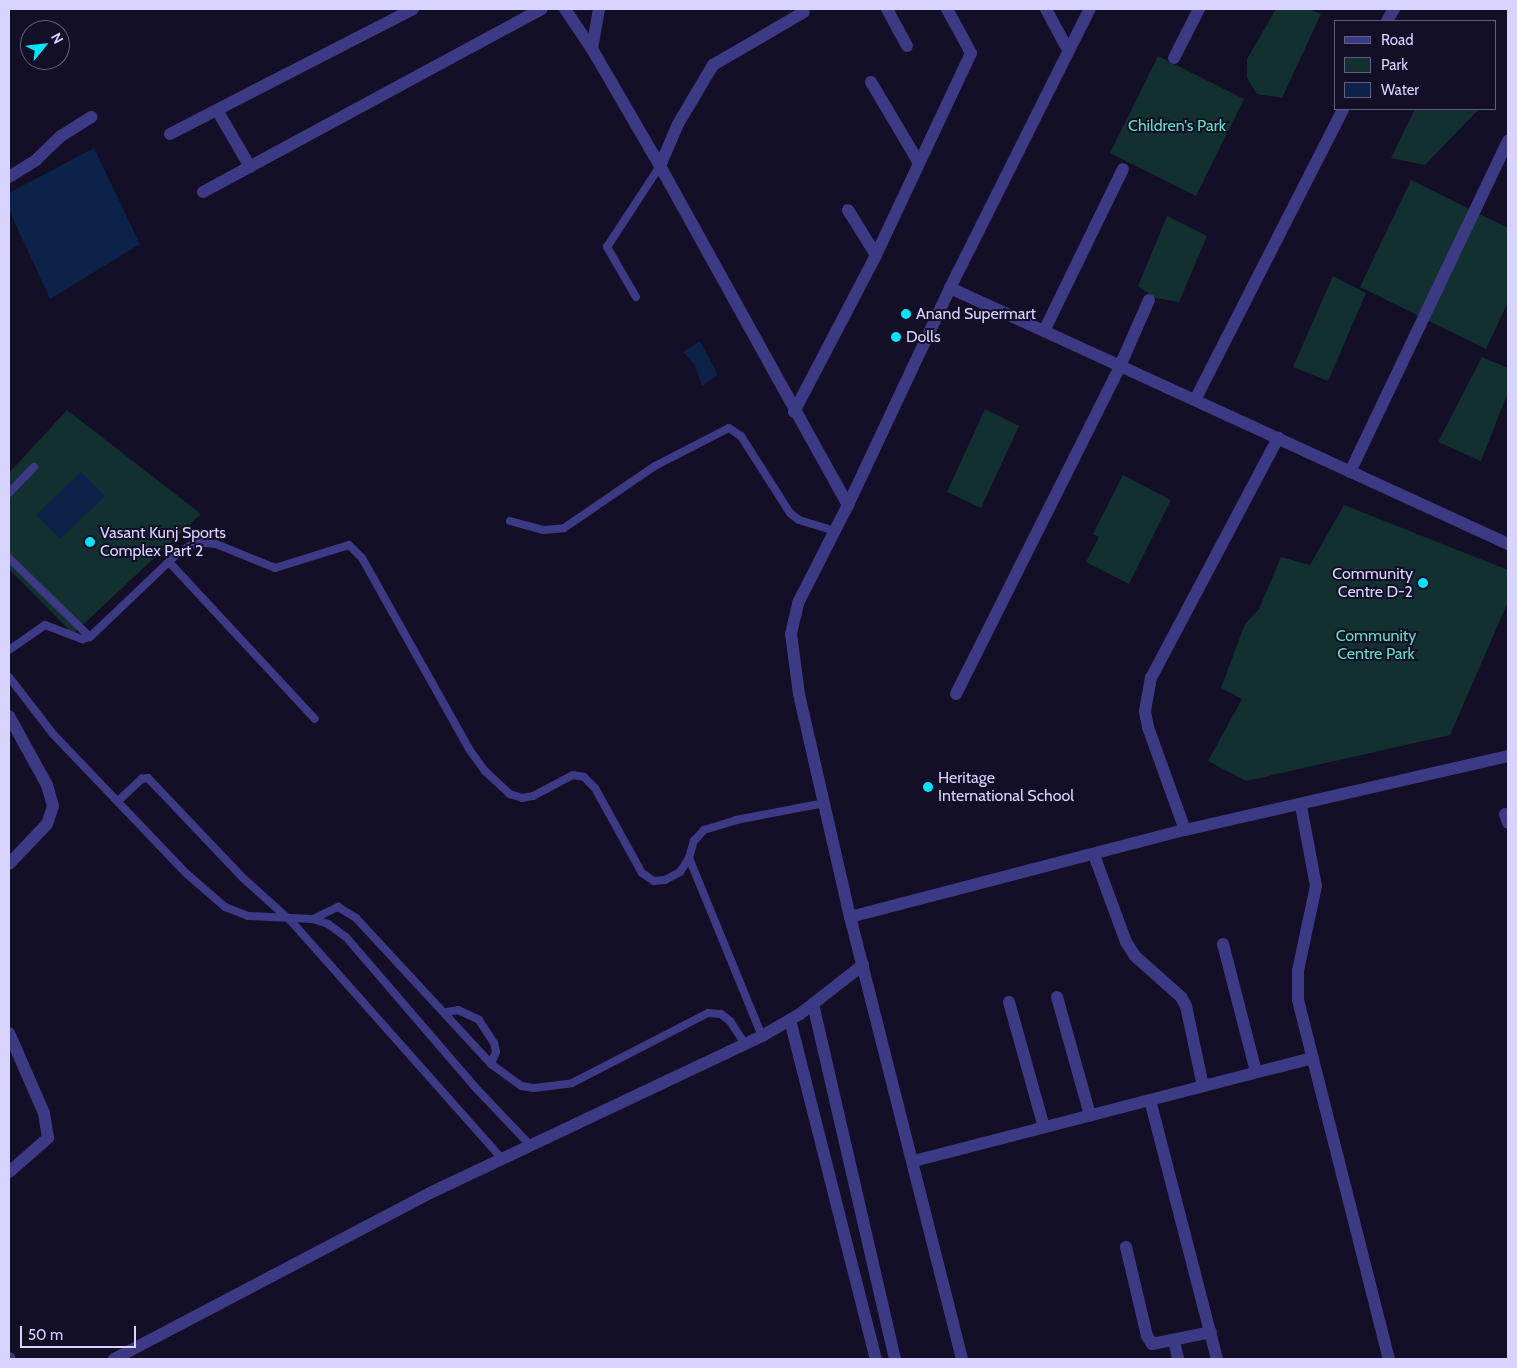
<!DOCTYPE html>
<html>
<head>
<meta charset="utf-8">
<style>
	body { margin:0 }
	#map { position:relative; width:1517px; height:1368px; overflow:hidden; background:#130f26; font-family:Cabin,sans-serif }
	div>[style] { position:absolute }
	.green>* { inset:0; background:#12302f }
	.water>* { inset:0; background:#0c2248 }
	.service>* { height:8px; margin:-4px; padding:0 4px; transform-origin:4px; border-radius:4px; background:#3d3a85 }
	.minor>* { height:12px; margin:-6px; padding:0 6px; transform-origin:6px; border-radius:6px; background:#3d3a85 }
	.dots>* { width:14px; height:14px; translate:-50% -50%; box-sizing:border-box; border:2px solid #130f26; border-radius:50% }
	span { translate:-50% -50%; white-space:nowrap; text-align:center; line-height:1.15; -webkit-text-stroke:4px #130f26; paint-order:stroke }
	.park-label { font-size:16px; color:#5fe0c0 }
	.poi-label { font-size:16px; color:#d9d4ff }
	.left { translate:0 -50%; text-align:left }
	.right { translate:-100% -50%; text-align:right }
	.frame { position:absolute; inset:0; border:10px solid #d9d4ff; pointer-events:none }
	.legend { position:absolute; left:1334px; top:20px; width:162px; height:90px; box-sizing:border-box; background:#130f26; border:1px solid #625e7d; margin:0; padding:6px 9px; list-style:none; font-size:15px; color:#d9d4ff }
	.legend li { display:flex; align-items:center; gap:10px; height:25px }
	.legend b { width:25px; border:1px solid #625e7d }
	.north { position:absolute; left:20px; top:20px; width:50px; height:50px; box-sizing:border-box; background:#130f26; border:1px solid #625e7d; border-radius:50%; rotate:61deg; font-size:14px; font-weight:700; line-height:20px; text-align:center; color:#d9d4ff }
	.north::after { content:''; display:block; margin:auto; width:18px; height:22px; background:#00e5ff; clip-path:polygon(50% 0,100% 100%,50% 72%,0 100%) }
	.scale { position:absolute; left:20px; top:1326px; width:116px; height:22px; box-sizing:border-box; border:2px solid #d9d4ff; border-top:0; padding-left:6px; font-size:15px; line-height:18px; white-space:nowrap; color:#d9d4ff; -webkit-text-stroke:4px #130f26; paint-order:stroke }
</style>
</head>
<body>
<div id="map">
	<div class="green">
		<div style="clip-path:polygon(1276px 9px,1309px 9px,1321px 14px,1282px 98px,1257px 94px,1247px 78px,1247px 59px)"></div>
		<div style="clip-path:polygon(1158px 56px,1244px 99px,1196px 196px,1110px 153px)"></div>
		<div style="clip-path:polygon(1415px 109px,1479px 109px,1425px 165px,1391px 158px)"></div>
		<div style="clip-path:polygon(1411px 180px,1508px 228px,1508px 302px,1486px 349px,1360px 287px)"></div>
		<div style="clip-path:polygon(1167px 216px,1207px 236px,1179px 302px,1155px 298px,1138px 286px)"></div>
		<div style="clip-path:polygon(1333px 276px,1366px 293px,1328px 381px,1293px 367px)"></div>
		<div style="clip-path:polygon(1482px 357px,1508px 368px,1508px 392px,1481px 461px,1438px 442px)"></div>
		<div style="clip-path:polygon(985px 409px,1019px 426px,981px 508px,947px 492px)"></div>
		<div style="clip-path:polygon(67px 410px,201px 514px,73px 634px,9px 569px,9px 473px)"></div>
		<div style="clip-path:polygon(1123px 475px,1171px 500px,1129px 584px,1086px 562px,1099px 537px,1093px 534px)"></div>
		<div style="clip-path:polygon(1344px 505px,1508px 570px,1508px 602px,1450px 735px,1246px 781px,1208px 761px,1242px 699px,1221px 688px,1245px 624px,1259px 609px,1281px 557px,1310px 565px)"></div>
	</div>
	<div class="water">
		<div style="clip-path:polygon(94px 148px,140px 244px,50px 299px,9px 210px,9px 193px)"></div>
		<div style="clip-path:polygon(700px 341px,718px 375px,702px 386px,695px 365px,683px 352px)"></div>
		<div style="clip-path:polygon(81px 472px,105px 496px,60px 539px,36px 515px)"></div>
	</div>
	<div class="service">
		<div style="left:636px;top:297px;width:58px;rotate:-120.1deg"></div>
		<div style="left:607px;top:247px;width:97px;rotate:-56.8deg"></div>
		<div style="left:9px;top:493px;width:36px;rotate:-46deg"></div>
		<div style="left:510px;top:521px;width:34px;rotate:15deg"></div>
		<div style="left:543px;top:530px;width:21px;rotate:-5deg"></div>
		<div style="left:564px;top:528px;width:110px;rotate:-34.3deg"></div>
		<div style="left:655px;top:466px;width:83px;rotate:-27.2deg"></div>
		<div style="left:729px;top:428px;width:14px;rotate:34deg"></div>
		<div style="left:741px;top:436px;width:91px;rotate:57.5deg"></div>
		<div style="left:790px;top:513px;width:11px;rotate:38deg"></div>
		<div style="left:799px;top:520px;width:39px;rotate:17deg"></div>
		<div style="left:9px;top:558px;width:113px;rotate:44.3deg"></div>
		<div style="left:169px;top:562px;width:214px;rotate:47.1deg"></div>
		<div style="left:9px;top:650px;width:44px;rotate:-34.8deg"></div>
		<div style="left:45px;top:625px;width:40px;rotate:21deg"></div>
		<div style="left:82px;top:639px;width:8px;rotate:-14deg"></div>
		<div style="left:90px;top:637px;width:123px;rotate:-43.7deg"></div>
		<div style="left:179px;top:552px;width:21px;rotate:-29deg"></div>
		<div style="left:197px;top:542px;width:19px;rotate:6deg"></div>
		<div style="left:216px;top:544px;width:64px;rotate:22.1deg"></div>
		<div style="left:275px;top:568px;width:77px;rotate:-17.3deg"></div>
		<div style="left:349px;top:545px;width:18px;rotate:45deg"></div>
		<div style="left:362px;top:558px;width:219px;rotate:60.7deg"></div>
		<div style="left:469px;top:749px;width:27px;rotate:54deg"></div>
		<div style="left:485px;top:771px;width:34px;rotate:43deg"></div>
		<div style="left:510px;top:794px;width:13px;rotate:18deg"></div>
		<div style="left:522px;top:798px;width:11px;rotate:-10deg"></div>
		<div style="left:533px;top:796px;width:45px;rotate:-27.7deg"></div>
		<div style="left:573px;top:775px;width:11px;rotate:10deg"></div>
		<div style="left:584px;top:777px;width:16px;rotate:45deg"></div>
		<div style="left:595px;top:788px;width:97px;rotate:61.1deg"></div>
		<div style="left:642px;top:873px;width:14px;rotate:34deg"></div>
		<div style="left:654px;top:881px;width:11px;rotate:-5deg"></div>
		<div style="left:665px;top:880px;width:17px;rotate:-28deg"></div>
		<div style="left:680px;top:872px;width:17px;rotate:-57deg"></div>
		<div style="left:689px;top:858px;width:18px;rotate:-74deg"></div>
		<div style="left:694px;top:841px;width:15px;rotate:-48deg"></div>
		<div style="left:704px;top:830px;width:34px;rotate:-17deg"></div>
		<div style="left:736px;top:820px;width:90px;rotate:-10.9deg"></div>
		<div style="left:9px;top:677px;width:72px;rotate:52.3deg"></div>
		<div style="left:53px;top:734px;width:194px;rotate:46.3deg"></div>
		<div style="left:187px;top:874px;width:50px;rotate:41deg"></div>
		<div style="left:225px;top:907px;width:25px;rotate:21deg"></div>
		<div style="left:248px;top:916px;width:65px;rotate:2.6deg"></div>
		<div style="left:313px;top:919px;width:16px;rotate:18deg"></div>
		<div style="left:328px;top:924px;width:22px;rotate:36deg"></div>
		<div style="left:346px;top:937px;width:196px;rotate:49.3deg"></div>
		<div style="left:474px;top:1086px;width:81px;rotate:46.5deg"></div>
		<div style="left:118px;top:801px;width:33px;rotate:-43deg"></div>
		<div style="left:142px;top:779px;width:6px;rotate:-9deg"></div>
		<div style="left:148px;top:778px;width:138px;rotate:46.5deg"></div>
		<div style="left:243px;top:878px;width:64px;rotate:41.9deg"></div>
		<div style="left:291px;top:921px;width:318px;rotate:48.4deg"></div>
		<div style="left:689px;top:858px;width:192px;rotate:67.7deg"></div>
		<div style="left:313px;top:919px;width:28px;rotate:-26deg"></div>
		<div style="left:338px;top:907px;width:21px;rotate:31deg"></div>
		<div style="left:356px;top:918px;width:199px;rotate:47.2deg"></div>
		<div style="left:491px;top:1064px;width:37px;rotate:36deg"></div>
		<div style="left:521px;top:1086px;width:13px;rotate:9deg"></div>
		<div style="left:534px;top:1088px;width:38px;rotate:-7deg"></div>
		<div style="left:572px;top:1083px;width:153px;rotate:-27.2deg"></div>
		<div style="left:708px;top:1013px;width:13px;rotate:4deg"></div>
		<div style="left:721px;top:1014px;width:11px;rotate:38deg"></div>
		<div style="left:730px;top:1021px;width:27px;rotate:57deg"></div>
		<div style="left:446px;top:1012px;width:12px;rotate:-9deg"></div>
		<div style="left:458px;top:1010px;width:23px;rotate:25deg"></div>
		<div style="left:479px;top:1020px;width:27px;rotate:57deg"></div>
		<div style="left:494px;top:1043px;width:9px;rotate:77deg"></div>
		<div style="left:496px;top:1052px;width:13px;rotate:113deg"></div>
	</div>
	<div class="minor">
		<div style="left:565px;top:9px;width:48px;rotate:56deg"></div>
		<div style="left:592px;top:49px;width:135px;rotate:59.8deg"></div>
		<div style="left:660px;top:166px;width:388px;rotate:61deg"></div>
		<div style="left:887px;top:9px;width:42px;rotate:61.6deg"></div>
		<div style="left:1046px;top:9px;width:47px;rotate:61.8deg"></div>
		<div style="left:1387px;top:21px;width:14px;rotate:-60deg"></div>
		<div style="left:592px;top:49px;width:41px;rotate:-80.1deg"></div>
		<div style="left:1174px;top:58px;width:55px;rotate:-63deg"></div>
		<div style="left:871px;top:82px;width:94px;rotate:59.3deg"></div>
		<div style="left:217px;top:110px;width:66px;rotate:59.9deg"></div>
		<div style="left:170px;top:134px;width:273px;rotate:-27.2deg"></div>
		<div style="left:660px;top:166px;width:46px;rotate:-66.8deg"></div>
		<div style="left:678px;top:124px;width:69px;rotate:-59.3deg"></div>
		<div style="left:713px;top:65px;width:105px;rotate:-30.2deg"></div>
		<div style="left:9px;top:177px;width:32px;rotate:-32deg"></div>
		<div style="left:36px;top:160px;width:35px;rotate:-44deg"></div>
		<div style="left:61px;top:136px;width:36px;rotate:-32deg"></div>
		<div style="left:203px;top:192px;width:385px;rotate:-28.4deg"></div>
		<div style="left:848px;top:210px;width:53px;rotate:58.1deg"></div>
		<div style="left:950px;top:288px;width:614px;rotate:24.64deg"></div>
		<div style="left:1044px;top:331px;width:180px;rotate:-64deg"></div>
		<div style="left:1195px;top:400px;width:326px;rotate:-63deg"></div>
		<div style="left:794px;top:412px;width:177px;rotate:-62.4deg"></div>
		<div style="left:876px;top:255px;width:223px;rotate:-64.8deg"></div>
		<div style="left:971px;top:53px;width:50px;rotate:-118.6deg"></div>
		<div style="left:1350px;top:472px;width:367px;rotate:-64.5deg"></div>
		<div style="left:956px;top:694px;width:367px;rotate:-63.4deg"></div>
		<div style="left:1120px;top:366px;width:72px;rotate:-66.3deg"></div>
		<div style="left:9px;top:716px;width:79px;rotate:61.2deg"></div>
		<div style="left:47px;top:785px;width:22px;rotate:74deg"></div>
		<div style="left:53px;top:806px;width:19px;rotate:108deg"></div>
		<div style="left:47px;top:824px;width:55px;rotate:133.5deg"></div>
		<div style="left:1301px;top:806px;width:81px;rotate:79.4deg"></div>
		<div style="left:1316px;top:886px;width:87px;rotate:102deg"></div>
		<div style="left:1298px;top:971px;width:29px;rotate:90deg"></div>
		<div style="left:1298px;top:1000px;width:370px;rotate:75.8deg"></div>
		<div style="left:1505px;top:814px;width:9px;rotate:72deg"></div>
		<div style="left:1185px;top:830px;width:109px;rotate:-109.8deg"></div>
		<div style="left:1148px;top:727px;width:16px;rotate:-101deg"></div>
		<div style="left:1145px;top:711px;width:34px;rotate:-80deg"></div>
		<div style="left:1151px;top:678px;width:272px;rotate:-62.1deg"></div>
		<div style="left:1094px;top:855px;width:93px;rotate:69.8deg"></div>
		<div style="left:1126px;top:942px;width:17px;rotate:57deg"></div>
		<div style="left:1135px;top:956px;width:62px;rotate:41.7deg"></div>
		<div style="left:1181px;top:997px;width:10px;rotate:61deg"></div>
		<div style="left:1186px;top:1006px;width:82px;rotate:78deg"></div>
		<div style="left:850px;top:917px;width:346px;rotate:-14.6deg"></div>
		<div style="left:1185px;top:830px;width:331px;rotate:-12.9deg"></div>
		<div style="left:1223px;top:944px;width:132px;rotate:75.5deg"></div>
		<div style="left:1057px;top:997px;width:123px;rotate:74.4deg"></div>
		<div style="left:1009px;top:1002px;width:130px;rotate:74.4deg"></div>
		<div style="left:813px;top:1004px;width:364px;rotate:77deg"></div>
		<div style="left:790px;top:1020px;width:350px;rotate:75.8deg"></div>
		<div style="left:9px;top:1033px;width:87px;rotate:66.4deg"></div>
		<div style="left:44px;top:1113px;width:25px;rotate:81deg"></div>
		<div style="left:48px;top:1138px;width:52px;rotate:138.9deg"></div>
		<div style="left:1150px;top:1100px;width:268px;rotate:75.5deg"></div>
		<div style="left:914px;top:1161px;width:412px;rotate:-14.5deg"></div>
		<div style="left:1126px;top:1247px;width:91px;rotate:76.7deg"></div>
		<div style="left:1147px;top:1336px;width:9px;rotate:58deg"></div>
		<div style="left:1152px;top:1344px;width:60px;rotate:-11.5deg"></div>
		<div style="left:1174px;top:1341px;width:18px;rotate:77deg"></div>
		<div style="left:9px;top:1358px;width:1px;rotate:45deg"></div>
		<div style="left:114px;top:1359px;width:357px;rotate:-27.7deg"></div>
		<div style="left:430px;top:1193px;width:367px;rotate:-25.3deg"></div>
		<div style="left:762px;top:1036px;width:44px;rotate:-30.1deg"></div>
		<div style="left:800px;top:1014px;width:80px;rotate:-37.9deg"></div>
		<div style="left:962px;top:1359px;width:456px;rotate:-104.2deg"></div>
		<div style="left:850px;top:917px;width:229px;rotate:-102.9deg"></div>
		<div style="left:799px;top:694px;width:61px;rotate:-97.6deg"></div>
		<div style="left:791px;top:634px;width:32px;rotate:-77deg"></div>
		<div style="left:798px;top:603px;width:110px;rotate:-63deg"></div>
		<div style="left:848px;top:505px;width:240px;rotate:-64.8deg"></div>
		<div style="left:950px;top:288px;width:312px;rotate:-63.4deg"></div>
	</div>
	<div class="dots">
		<div style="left:906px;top:314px;background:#00e5ff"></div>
		<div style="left:896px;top:337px;background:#00e5ff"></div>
		<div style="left:90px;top:542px;background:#00e5ff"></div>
		<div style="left:1423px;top:583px;background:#00e5ff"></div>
		<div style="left:928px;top:787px;background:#00e5ff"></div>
	</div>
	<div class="park-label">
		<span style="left:1177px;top:126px">Children's Park</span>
		<span style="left:1376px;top:645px">Community<br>Centre Park</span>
	</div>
	<div class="poi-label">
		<span class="left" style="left:916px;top:314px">Anand Supermart</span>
		<span class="left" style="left:906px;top:337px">Dolls</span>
		<span class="left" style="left:100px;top:542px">Vasant Kunj Sports<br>Complex Part 2</span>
		<span class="right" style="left:1413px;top:583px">Community<br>Centre D-2</span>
		<span class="left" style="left:938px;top:787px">Heritage<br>International School</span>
	</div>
	<div class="frame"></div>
	<ul class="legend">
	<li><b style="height:6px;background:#3d3a85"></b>Road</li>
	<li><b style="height:14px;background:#12302f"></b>Park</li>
	<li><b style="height:14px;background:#0c2248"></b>Water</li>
	</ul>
	<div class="north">N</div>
	<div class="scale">50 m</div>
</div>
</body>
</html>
